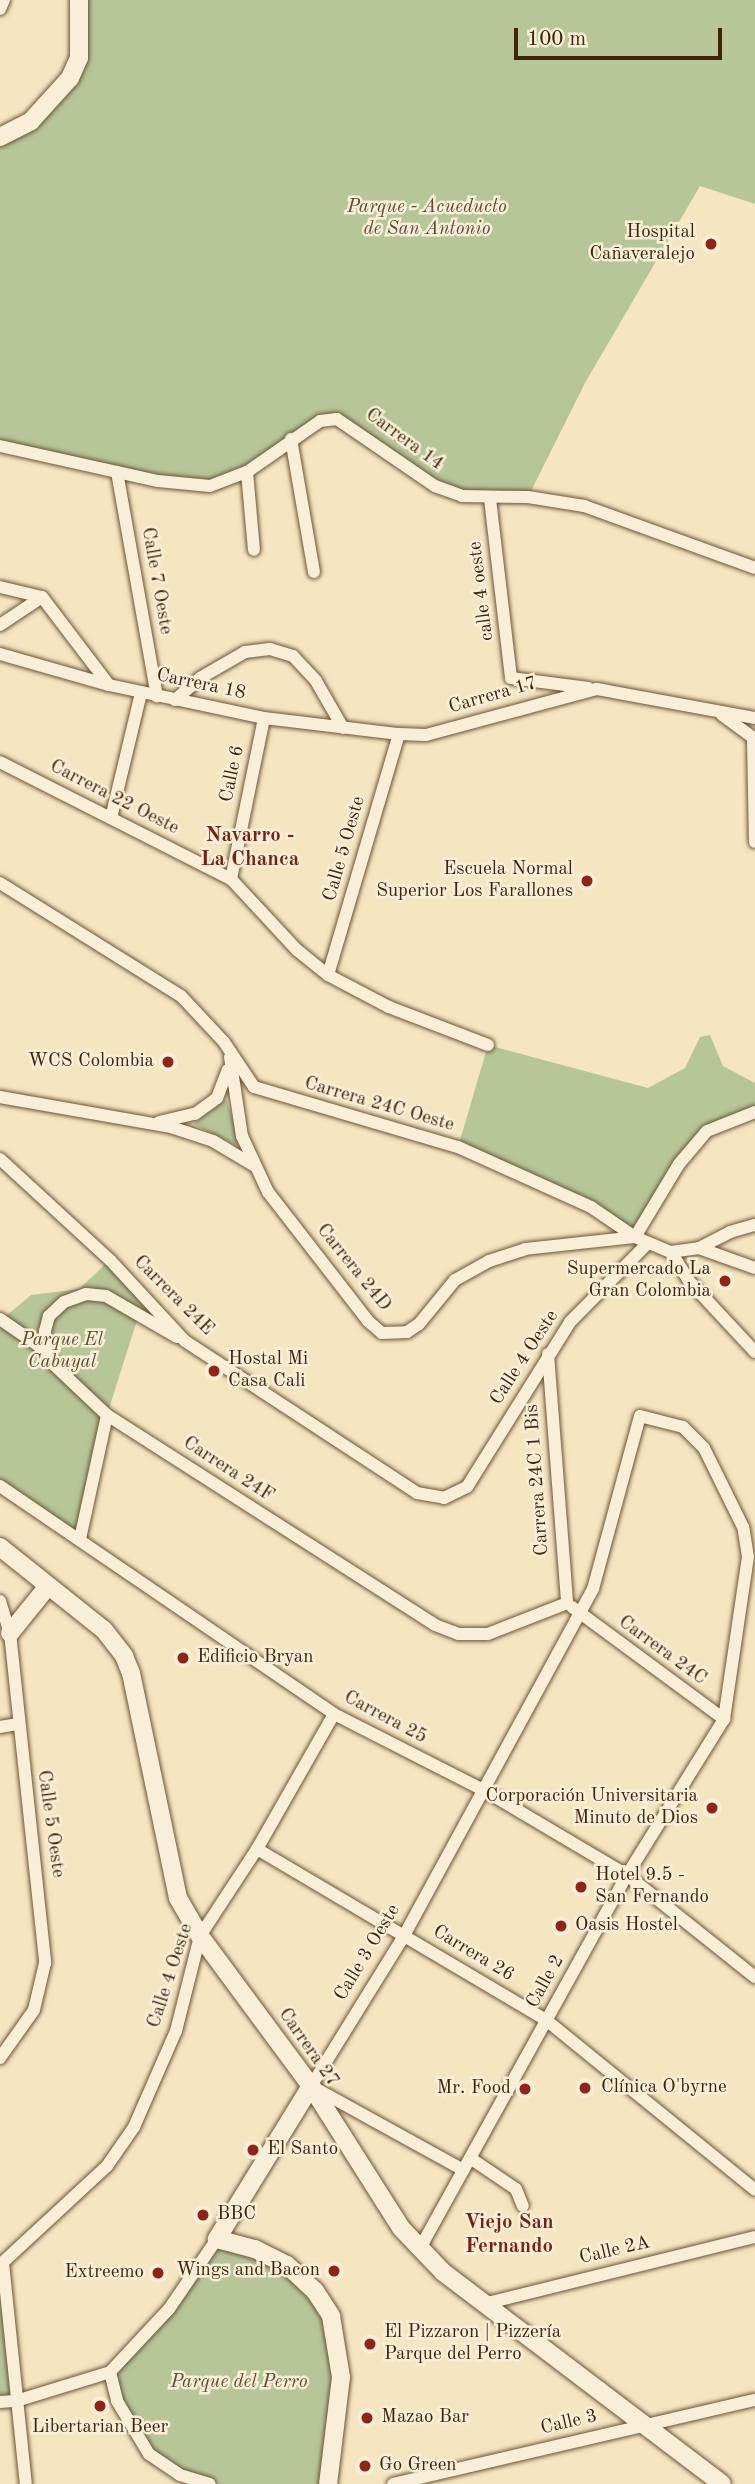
<!DOCTYPE html>
<html>
<head>
<meta charset="utf-8">
<style>
	body { margin:0 }
	#map { position:relative; width:755px; height:2484px; overflow:hidden; background:#f6e5c1; font-family:"Old Standard TT",serif }
	div>[style] { position:absolute }
	.green>* { inset:0; background:#b6c698 }
	.roads { filter:drop-shadow(0 0 2px #6c5438) drop-shadow(0 0 2px #6c5438) }
	.street>* { height:12px; margin:-6px; padding:0 6px; transform-origin:6px; border-radius:6px; background:#f9eed7 }
	.secondary>* { height:18px; margin:-9px; padding:0 9px; transform-origin:9px; border-radius:9px; background:#f9eed7 }
	.dots>* { width:19px; height:19px; translate:-50% -50%; box-sizing:border-box; border:4px solid #f9eed7; border-radius:50% }
	span { translate:-50% -50%; white-space:nowrap; text-align:center; line-height:1.15; -webkit-text-stroke:5px #f9eed7; paint-order:stroke }
	.park-label { font-size:19px; color:#5c4c2e; font-style:italic }
	.poi-label { font-size:19px; color:#3e240b }
	.right { translate:-100% -50%; text-align:right }
	.left { translate:0 -50%; text-align:left }
	.street-label { font-size:19px; color:#3e240b }
	.neighbourhood-label { font-size:21px; color:#7a1f14; font-weight:700 }
	.scale { position:absolute; left:514px; top:28px; width:208px; height:32px; box-sizing:border-box; border:4px solid #3e240b; border-top:0; padding-left:9px; font-size:21px; line-height:24px; white-space:nowrap; color:#3e240b; -webkit-text-stroke:5px #f9eed7; paint-order:stroke }
</style>
</head>
<body>
<div id="map">
	<div class="green">
		<div style="clip-path:polygon(79px 0,755px 0,755px 204px,700px 186px,585px 383px,528px 497px,462px 496px,337px 419px,210px 486px,0 446px,0 137px,70px 78px)"></div>
		<div style="clip-path:polygon(710px 1035px,723px 1066px,755px 1083px,755px 1112px,707px 1131px,635px 1237px,591px 1207px,458px 1147px,488px 1045px,648px 1088px,685px 1068px,700px 1037px)"></div>
		<div style="clip-path:polygon(226px 1099px,240px 1140px,236px 1145px,193px 1124px)"></div>
		<div style="clip-path:polygon(110px 1260px,185px 1341px,138px 1317px,107px 1415px,80px 1539px,0 1486px,0 1321px,31px 1295px,79px 1289px)"></div>
		<div style="clip-path:polygon(217px 2239px,287px 2265px,337px 2335px,324px 2479px,319px 2484px,210px 2484px,180px 2475px,131px 2427px,110px 2372px,138px 2344px)"></div>
		<div style="clip-path:polygon(0 2265px,16px 2401px,0 2402px)"></div>
	</div>
	<div class="roads">
		<div class="street">
			<div style="left:0;top:9px;width:10px;rotate:-66deg"></div>
			<div style="left:291px;top:439px;width:135px;rotate:80.2deg"></div>
			<div style="left:0;top:446px;width:162px;rotate:12.5deg"></div>
			<div style="left:158px;top:481px;width:52px;rotate:5.5deg"></div>
			<div style="left:210px;top:486px;width:40px;rotate:-21deg"></div>
			<div style="left:247px;top:472px;width:89px;rotate:-34.9deg"></div>
			<div style="left:320px;top:421px;width:17px;rotate:-7deg"></div>
			<div style="left:337px;top:419px;width:119px;rotate:34.4deg"></div>
			<div style="left:435px;top:486px;width:29px;rotate:20deg"></div>
			<div style="left:462px;top:496px;width:66px;rotate:0.9deg"></div>
			<div style="left:528px;top:497px;width:57px;rotate:9.1deg"></div>
			<div style="left:584px;top:506px;width:182px;rotate:19.9deg"></div>
			<div style="left:117px;top:472px;width:228px;rotate:79.9deg"></div>
			<div style="left:247px;top:472px;width:78px;rotate:84.9deg"></div>
			<div style="left:490px;top:499px;width:180px;rotate:83.3deg"></div>
			<div style="left:511px;top:678px;width:78px;rotate:7.4deg"></div>
			<div style="left:0;top:587px;width:43px;rotate:13.4deg"></div>
			<div style="left:42px;top:597px;width:111px;rotate:52.7deg"></div>
			<div style="left:0;top:625px;width:50px;rotate:-33.7deg"></div>
			<div style="left:0;top:654px;width:113px;rotate:15.9deg"></div>
			<div style="left:109px;top:685px;width:158px;rotate:12deg"></div>
			<div style="left:264px;top:718px;width:136px;rotate:6.8deg"></div>
			<div style="left:399px;top:734px;width:27px;rotate:2deg"></div>
			<div style="left:426px;top:735px;width:177px;rotate:-15.1deg"></div>
			<div style="left:597px;top:689px;width:161px;rotate:10.4deg"></div>
			<div style="left:175px;top:700px;width:33px;rotate:-41deg"></div>
			<div style="left:200px;top:678px;width:52px;rotate:-30deg"></div>
			<div style="left:245px;top:652px;width:25px;rotate:-7deg"></div>
			<div style="left:270px;top:649px;width:24px;rotate:17deg"></div>
			<div style="left:293px;top:656px;width:34px;rotate:47deg"></div>
			<div style="left:316px;top:681px;width:54px;rotate:60.1deg"></div>
			<div style="left:722px;top:715px;width:41px;rotate:36deg"></div>
			<div style="left:753px;top:739px;width:103px;rotate:88.9deg"></div>
			<div style="left:0;top:762px;width:259px;rotate:26.9deg"></div>
			<div style="left:231px;top:879px;width:97px;rotate:47.1deg"></div>
			<div style="left:297px;top:950px;width:40px;rotate:39deg"></div>
			<div style="left:328px;top:975px;width:69px;rotate:27.7deg"></div>
			<div style="left:389px;top:1007px;width:106px;rotate:21deg"></div>
			<div style="left:111px;top:818px;width:129px;rotate:-76.5deg"></div>
			<div style="left:231px;top:879px;width:164px;rotate:-78.4deg"></div>
			<div style="left:0;top:883px;width:213px;rotate:32deg"></div>
			<div style="left:181px;top:996px;width:63px;rotate:46.9deg"></div>
			<div style="left:224px;top:1042px;width:54px;rotate:56.3deg"></div>
			<div style="left:254px;top:1087px;width:213px;rotate:16.4deg"></div>
			<div style="left:458px;top:1147px;width:146px;rotate:24.3deg"></div>
			<div style="left:591px;top:1207px;width:53px;rotate:34.3deg"></div>
			<div style="left:635px;top:1237px;width:39px;rotate:23deg"></div>
			<div style="left:671px;top:1252px;width:34px;rotate:58deg"></div>
			<div style="left:689px;top:1281px;width:97px;rotate:47.1deg"></div>
			<div style="left:328px;top:975px;width:251px;rotate:-73.6deg"></div>
			<div style="left:230px;top:1057px;width:80px;rotate:81.4deg"></div>
			<div style="left:242px;top:1136px;width:62px;rotate:65.1deg"></div>
			<div style="left:268px;top:1192px;width:163px;rotate:52.2deg"></div>
			<div style="left:368px;top:1321px;width:18px;rotate:41deg"></div>
			<div style="left:382px;top:1333px;width:25px;rotate:-2deg"></div>
			<div style="left:407px;top:1332px;width:14px;rotate:-34deg"></div>
			<div style="left:419px;top:1324px;width:57px;rotate:-50.7deg"></div>
			<div style="left:455px;top:1280px;width:39px;rotate:-29deg"></div>
			<div style="left:489px;top:1261px;width:38px;rotate:-18deg"></div>
			<div style="left:525px;top:1249px;width:111px;rotate:-6.2deg"></div>
			<div style="left:0;top:1097px;width:174px;rotate:10deg"></div>
			<div style="left:171px;top:1127px;width:44px;rotate:18.4deg"></div>
			<div style="left:213px;top:1141px;width:47px;rotate:31deg"></div>
			<div style="left:159px;top:1122px;width:37px;rotate:-13deg"></div>
			<div style="left:195px;top:1114px;width:27px;rotate:-36deg"></div>
			<div style="left:217px;top:1098px;width:30px;rotate:-69deg"></div>
			<div style="left:0;top:1159px;width:149px;rotate:42.6deg"></div>
			<div style="left:110px;top:1260px;width:110px;rotate:47.2deg"></div>
			<div style="left:185px;top:1341px;width:277px;rotate:33.2deg"></div>
			<div style="left:417px;top:1493px;width:27px;rotate:10deg"></div>
			<div style="left:444px;top:1498px;width:25px;rotate:-26deg"></div>
			<div style="left:467px;top:1487px;width:195px;rotate:-58deg"></div>
			<div style="left:570px;top:1322px;width:111px;rotate:-45.4deg"></div>
			<div style="left:635px;top:1237px;width:85px;rotate:-58.9deg"></div>
			<div style="left:679px;top:1164px;width:43px;rotate:-49.7deg"></div>
			<div style="left:707px;top:1131px;width:52px;rotate:-21.6deg"></div>
			<div style="left:699px;top:1248px;width:59px;rotate:19.7deg"></div>
			<div style="left:671px;top:1252px;width:28px;rotate:-8deg"></div>
			<div style="left:699px;top:1248px;width:35px;rotate:-27deg"></div>
			<div style="left:730px;top:1232px;width:26px;rotate:-16deg"></div>
			<div style="left:0;top:1319px;width:55px;rotate:34.6deg"></div>
			<div style="left:177px;top:1337px;width:82px;rotate:-150deg"></div>
			<div style="left:106px;top:1296px;width:20px;rotate:-174deg"></div>
			<div style="left:86px;top:1294px;width:23px;rotate:160deg"></div>
			<div style="left:64px;top:1302px;width:21px;rotate:137deg"></div>
			<div style="left:49px;top:1316px;width:16px;rotate:105deg"></div>
			<div style="left:45px;top:1331px;width:19px;rotate:90deg"></div>
			<div style="left:45px;top:1350px;width:17px;rotate:59deg"></div>
			<div style="left:54px;top:1365px;width:73px;rotate:43.3deg"></div>
			<div style="left:107px;top:1415px;width:389px;rotate:32.6deg"></div>
			<div style="left:435px;top:1625px;width:25px;rotate:21deg"></div>
			<div style="left:458px;top:1634px;width:30px"></div>
			<div style="left:488px;top:1634px;width:85px;rotate:-21.4deg"></div>
			<div style="left:548px;top:1354px;width:250px;rotate:85.6deg"></div>
			<div style="left:0;top:1486px;width:404px;rotate:34.3deg"></div>
			<div style="left:334px;top:1714px;width:169px;rotate:27deg"></div>
			<div style="left:485px;top:1791px;width:165px;rotate:30.6deg"></div>
			<div style="left:627px;top:1875px;width:164px;rotate:38.6deg"></div>
			<div style="left:80px;top:1539px;width:127px;rotate:-77.7deg"></div>
			<div style="left:0;top:1601px;width:34px;rotate:73deg"></div>
			<div style="left:10px;top:1633px;width:332px;rotate:83.9deg"></div>
			<div style="left:45px;top:1963px;width:48px;rotate:103.2deg"></div>
			<div style="left:34px;top:2010px;width:59px;rotate:125.3deg"></div>
			<div style="left:572px;top:1607px;width:189px;rotate:36.4deg"></div>
			<div style="left:0;top:1727px;width:17px;rotate:-10deg"></div>
			<div style="left:257px;top:1849px;width:336px;rotate:30.6deg"></div>
			<div style="left:546px;top:2020px;width:269px;rotate:39.1deg"></div>
			<div style="left:470px;top:2158px;width:55px;rotate:34deg"></div>
			<div style="left:516px;top:2189px;width:18px;rotate:68deg"></div>
			<div style="left:418px;top:2249px;width:10px;rotate:-53deg"></div>
			<div style="left:424px;top:2241px;width:419px;rotate:-61deg"></div>
			<div style="left:627px;top:1875px;width:184px;rotate:-58.1deg"></div>
			<div style="left:724px;top:1719px;width:164px;rotate:-81.6deg"></div>
			<div style="left:748px;top:1557px;width:30px;rotate:-99deg"></div>
			<div style="left:743px;top:1527px;width:88px;rotate:-116.3deg"></div>
			<div style="left:704px;top:1448px;width:30px;rotate:-135deg"></div>
			<div style="left:683px;top:1427px;width:44px;rotate:-165.7deg"></div>
			<div style="left:640px;top:1416px;width:179px;rotate:105.2deg"></div>
			<div style="left:593px;top:1589px;width:395px;rotate:118.6deg"></div>
			<div style="left:404px;top:1936px;width:176px;rotate:121.8deg"></div>
			<div style="left:311px;top:2086px;width:174px;rotate:28.9deg"></div>
			<div style="left:3px;top:2263px;width:222px;rotate:84.1deg"></div>
			<div style="left:0;top:2265px;width:146px;rotate:-42.8deg"></div>
			<div style="left:107px;top:2166px;width:47px;rotate:-55.3deg"></div>
			<div style="left:134px;top:2127px;width:105px;rotate:-66.4deg"></div>
			<div style="left:176px;top:2031px;width:98px;rotate:-75.8deg"></div>
			<div style="left:200px;top:1936px;width:104px;rotate:-56.8deg"></div>
			<div style="left:257px;top:1849px;width:155px;rotate:-60.3deg"></div>
			<div style="left:484px;top:2304px;width:279px;rotate:-13.9deg"></div>
			<div style="left:110px;top:2372px;width:30px;rotate:76deg"></div>
			<div style="left:117px;top:2401px;width:62px;rotate:58.9deg"></div>
			<div style="left:149px;top:2454px;width:37px;rotate:34deg"></div>
			<div style="left:180px;top:2475px;width:31px;rotate:17deg"></div>
			<div style="left:0;top:2402px;width:16px;rotate:-4deg"></div>
			<div style="left:16px;top:2401px;width:98px;rotate:-17.1deg"></div>
			<div style="left:110px;top:2372px;width:86px;rotate:-46.9deg"></div>
			<div style="left:169px;top:2309px;width:85px;rotate:-55.6deg"></div>
			<div style="left:393px;top:2484px;width:372px;rotate:-13.1deg"></div>
		</div>
		<div class="secondary">
			<div style="left:0;top:137px;width:35px;rotate:-27deg"></div>
			<div style="left:31px;top:121px;width:58px;rotate:-47.8deg"></div>
			<div style="left:70px;top:78px;width:22px;rotate:-66deg"></div>
			<div style="left:79px;top:58px;width:58px;rotate:-90deg"></div>
			<div style="left:0;top:1547px;width:133px;rotate:38.6deg"></div>
			<div style="left:104px;top:1630px;width:33px;rotate:52deg"></div>
			<div style="left:124px;top:1656px;width:18px;rotate:68deg"></div>
			<div style="left:131px;top:1673px;width:230px;rotate:78.2deg"></div>
			<div style="left:178px;top:1898px;width:44px;rotate:59.9deg"></div>
			<div style="left:200px;top:1936px;width:187px;rotate:53.5deg"></div>
			<div style="left:311px;top:2086px;width:168px;rotate:57.6deg"></div>
			<div style="left:401px;top:2228px;width:61px;rotate:46.3deg"></div>
			<div style="left:443px;top:2272px;width:350px;rotate:37.2deg"></div>
			<div style="left:10px;top:1633px;width:60px;rotate:-51deg"></div>
			<div style="left:311px;top:2086px;width:180px;rotate:121.6deg"></div>
			<div style="left:217px;top:2239px;width:39px;rotate:15deg"></div>
			<div style="left:255px;top:2249px;width:36px;rotate:27deg"></div>
			<div style="left:287px;top:2265px;width:38px;rotate:43deg"></div>
			<div style="left:315px;top:2291px;width:30px;rotate:57deg"></div>
			<div style="left:331px;top:2316px;width:62px;rotate:80.7deg"></div>
			<div style="left:341px;top:2377px;width:108px;rotate:96.9deg"></div>
		</div>
	</div>
	<div class="dots">
		<div style="left:711px;top:244px;background:#8f2418"></div>
		<div style="left:587px;top:881px;background:#8f2418"></div>
		<div style="left:168px;top:1062px;background:#8f2418"></div>
		<div style="left:725px;top:1281px;background:#8f2418"></div>
		<div style="left:214px;top:1371px;background:#8f2418"></div>
		<div style="left:183px;top:1658px;background:#8f2418"></div>
		<div style="left:712px;top:1808px;background:#8f2418"></div>
		<div style="left:581px;top:1887px;background:#8f2418"></div>
		<div style="left:561px;top:1926px;background:#8f2418"></div>
		<div style="left:585px;top:2088px;background:#8f2418"></div>
		<div style="left:525px;top:2089px;background:#8f2418"></div>
		<div style="left:253px;top:2150px;background:#8f2418"></div>
		<div style="left:203px;top:2215px;background:#8f2418"></div>
		<div style="left:334px;top:2271px;background:#8f2418"></div>
		<div style="left:158px;top:2273px;background:#8f2418"></div>
		<div style="left:370px;top:2344px;background:#8f2418"></div>
		<div style="left:100px;top:2406px;background:#8f2418"></div>
		<div style="left:367px;top:2418px;background:#8f2418"></div>
		<div style="left:365px;top:2466px;background:#8f2418"></div>
	</div>
	<div class="park-label">
		<span style="left:427px;top:219px">Parque - Acueducto<br>de San Antonio</span>
		<span style="left:62px;top:1352px">Parque El<br>Cabuyal</span>
		<span style="left:239px;top:2383px">Parque del Perro</span>
	</div>
	<div class="poi-label">
		<span class="right" style="left:695px;top:244px">Hospital<br>Cañaveralejo</span>
		<span class="right" style="left:573px;top:881px">Escuela Normal<br>Superior Los Farallones</span>
		<span class="right" style="left:154px;top:1062px">WCS Colombia</span>
		<span class="right" style="left:711px;top:1281px">Supermercado La<br>Gran Colombia</span>
		<span class="left" style="left:228px;top:1371px">Hostal Mi<br>Casa Cali</span>
		<span class="left" style="left:197px;top:1658px">Edificio Bryan</span>
		<span class="right" style="left:698px;top:1808px">Corporación Universitaria<br>Minuto de Dios</span>
		<span class="left" style="left:595px;top:1887px">Hotel 9.5 -<br>San Fernando</span>
		<span class="left" style="left:575px;top:1926px">Oasis Hostel</span>
		<span class="left" style="left:601px;top:2088px">Clínica O'byrne</span>
		<span class="right" style="left:511px;top:2089px">Mr. Food</span>
		<span class="left" style="left:267px;top:2150px">El Santo</span>
		<span class="left" style="left:217px;top:2215px">BBC</span>
		<span class="right" style="left:320px;top:2271px">Wings and Bacon</span>
		<span class="right" style="left:144px;top:2273px">Extreemo</span>
		<span class="left" style="left:384px;top:2344px">El Pizzaron | Pizzería<br>Parque del Perro</span>
		<span class="left" style="left:381px;top:2418px">Mazao Bar</span>
		<span style="left:100px;top:2428px">Libertarian Beer</span>
		<span class="left" style="left:379px;top:2466px">Go Green</span>
	</div>
	<div class="street-label">
		<span style="left:404px;top:440px;rotate:36deg">Carrera 14</span>
		<span style="left:156px;top:581px;rotate:80deg">Calle 7 Oeste</span>
		<span style="left:482px;top:591px;rotate:-97deg">calle 4 oeste</span>
		<span style="left:201px;top:685px;rotate:12deg">Carrera 18</span>
		<span style="left:493px;top:696px;rotate:-16deg">Carrera 17</span>
		<span style="left:233px;top:774px;rotate:-78deg">Calle 6</span>
		<span style="left:114px;top:798px;rotate:27deg">Carrera 22 Oeste</span>
		<span style="left:345px;top:849px;rotate:-74deg">Calle 5 Oeste</span>
		<span style="left:379px;top:1105px;rotate:16deg">Carrera 24C Oeste</span>
		<span style="left:353px;top:1268px;rotate:51deg">Carrera 24D</span>
		<span style="left:173px;top:1296px;rotate:45deg">Carrera 24E</span>
		<span style="left:525px;top:1358px;rotate:-57deg">Calle 4 Oeste</span>
		<span style="left:228px;top:1470px;rotate:33deg">Carrera 24F</span>
		<span style="left:538px;top:1480px;rotate:-94deg">Carrera 24C 1 Bis</span>
		<span style="left:662px;top:1651px;rotate:36deg">Carrera 24C</span>
		<span style="left:385px;top:1718px;rotate:28deg">Carrera 25</span>
		<span style="left:50px;top:1824px;rotate:82deg">Calle 5 Oeste</span>
		<span style="left:368px;top:1953px;rotate:-59deg">Calle 3 Oeste</span>
		<span style="left:473px;top:1954px;rotate:31deg">Carrera 26</span>
		<span style="left:171px;top:1976px;rotate:-72deg">Calle 4 Oeste</span>
		<span style="left:546px;top:1982px;rotate:-61deg">Calle 2</span>
		<span style="left:308px;top:2048px;rotate:55deg">Carrera 27</span>
		<span style="left:615px;top:2251px;rotate:-13deg">Calle 2A</span>
		<span style="left:569px;top:2423px;rotate:-13deg">Calle 3</span>
	</div>
	<div class="neighbourhood-label">
		<span style="left:250px;top:848px">Navarro -<br>La Chanca</span>
		<span style="left:509px;top:2235px">Viejo San<br>Fernando</span>
	</div>
	<div class="scale">100 m</div>
</div>
</body>
</html>
